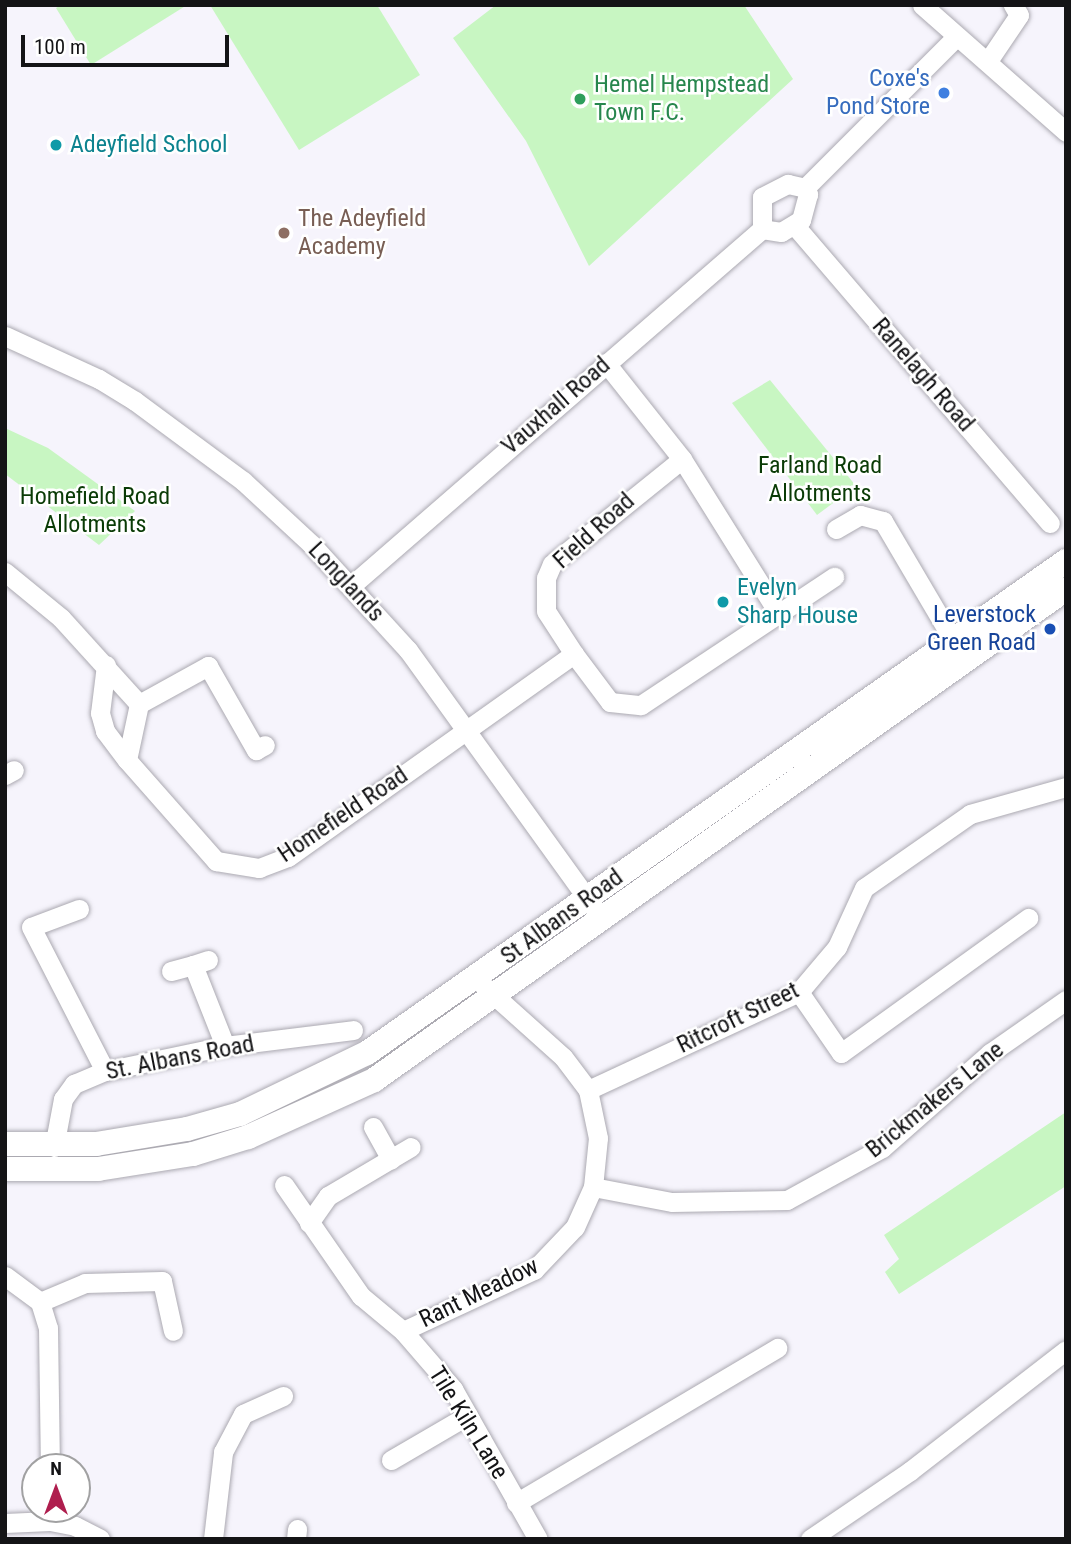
<!DOCTYPE html>
<html>
<head>
<meta charset="utf-8">
<style>
	body { margin:0 }
	#map { position:relative; width:1071px; height:1544px; overflow:hidden; background:#f6f4fc; font-family:"Roboto Condensed",sans-serif }
	div>[style] { position:absolute }
	.green>* { inset:0; background:#c8f6c2 }
	.roads { filter:drop-shadow(0 0 2px #aba9b1) drop-shadow(0 0 2px #aba9b1) }
	.minor>* { height:19px; margin:-9.5px; padding:0 9.5px; transform-origin:9.5px; border-radius:9.5px; background:#fff }
	.major>* { height:24px; margin:-12px; padding:0 12px; transform-origin:12px; border-radius:12px; background:#fff }
	.dots>* { width:19px; height:19px; translate:-50% -50%; box-sizing:border-box; border:4px solid #fff; border-radius:50% }
	span { translate:-50% -50%; white-space:nowrap; text-align:center; line-height:1.15; -webkit-text-stroke:5px #fff; paint-order:stroke }
	.shop-label { font-size:24px; color:#366cbe }
	.right { translate:-100% -50%; text-align:right }
	.leisure-label { font-size:24px; color:#27864d }
	.left { translate:0 -50%; text-align:left }
	.culture-label { font-size:24px; color:#0d838f }
	.education-label { font-size:24px; color:#785e54 }
	.street-label { font-size:24px; color:#141416 }
	.park-label { font-size:24px; color:#0a3b06 }
	.transit-label { font-size:24px; color:#164399 }
	.frame { position:absolute; inset:0; border:7px solid #141416; pointer-events:none }
	.north { position:absolute; left:21px; top:1453px; width:70px; height:70px; box-sizing:border-box; background:#fff; border:2px solid #a1a1a2; border-radius:50%; rotate:0deg; font-size:19px; font-weight:700; line-height:28px; text-align:center; color:#141416 }
	.north::after { content:''; display:block; margin:auto; width:24px; height:32px; background:#af1e4e; clip-path:polygon(50% 0,100% 100%,50% 72%,0 100%) }
	.scale { position:absolute; left:21px; top:35px; width:208px; height:32px; box-sizing:border-box; border:4px solid #141416; border-top:0; padding-left:9px; font-size:21px; line-height:24px; white-space:nowrap; color:#141416; -webkit-text-stroke:5px #fff; paint-order:stroke }
</style>
</head>
<body>
<div id="map">
	<div class="green">
		<div style="clip-path:polygon(61px 5px,187px 5px,91px 65px,56px 8px)"></div>
		<div style="clip-path:polygon(210px 5px,377px 5px,420px 75px,299px 150px)"></div>
		<div style="clip-path:polygon(496px 5px,744px 5px,793px 79px,589px 266px,526px 141px,453px 38px)"></div>
		<div style="clip-path:polygon(770px 380px,856px 486px,817px 515px,732px 403px)"></div>
		<div style="clip-path:polygon(5px 428px,48px 448px,135px 511px,99px 545px,5px 474px)"></div>
		<div style="clip-path:polygon(1066px 1112px,1066px 1186px,899px 1294px,885px 1272px,899px 1259px,884px 1235px)"></div>
	</div>
	<div class="roads">
		<div class="minor">
			<div style="left:922px;top:5px;width:192px;rotate:41.4deg"></div>
			<div style="left:988px;top:61px;width:55px;rotate:-56deg"></div>
			<div style="left:1019px;top:15px;width:12px;rotate:-121deg"></div>
			<div style="left:788px;top:184px;width:17px;rotate:13deg"></div>
			<div style="left:805px;top:188px;width:7px;rotate:63deg"></div>
			<div style="left:808px;top:194px;width:27px;rotate:105deg"></div>
			<div style="left:801px;top:220px;width:23px;rotate:149deg"></div>
			<div style="left:781px;top:232px;width:19px;rotate:-171deg"></div>
			<div style="left:762px;top:229px;width:32px;rotate:-90deg"></div>
			<div style="left:762px;top:197px;width:29px;rotate:-27deg"></div>
			<div style="left:805px;top:188px;width:214px;rotate:-45deg"></div>
			<div style="left:796px;top:227px;width:390px;rotate:49.4deg"></div>
			<div style="left:5px;top:336px;width:103px;rotate:24.6deg"></div>
			<div style="left:99px;top:379px;width:42px;rotate:31.4deg"></div>
			<div style="left:135px;top:401px;width:134px;rotate:36.5deg"></div>
			<div style="left:243px;top:481px;width:94px;rotate:42.8deg"></div>
			<div style="left:312px;top:545px;width:142px;rotate:47.6deg"></div>
			<div style="left:408px;top:650px;width:319px;rotate:54.2deg"></div>
			<div style="left:606px;top:363px;width:122px;rotate:51.6deg"></div>
			<div style="left:682px;top:459px;width:179px;rotate:58deg"></div>
			<div style="left:836px;top:529px;width:28px;rotate:-30deg"></div>
			<div style="left:860px;top:515px;width:24px;rotate:15deg"></div>
			<div style="left:883px;top:521px;width:138px;rotate:59.5deg"></div>
			<div style="left:5px;top:572px;width:72px;rotate:39.4deg"></div>
			<div style="left:61px;top:618px;width:116px;rotate:47.8deg"></div>
			<div style="left:139px;top:704px;width:57px;rotate:102.1deg"></div>
			<div style="left:352px;top:585px;width:543px;rotate:-40.97deg"></div>
			<div style="left:574px;top:654px;width:60px;rotate:53.1deg"></div>
			<div style="left:610px;top:702px;width:31px;rotate:6deg"></div>
			<div style="left:641px;top:705px;width:232px;rotate:-33.6deg"></div>
			<div style="left:106px;top:665px;width:48px;rotate:97.1deg"></div>
			<div style="left:100px;top:713px;width:19px;rotate:74deg"></div>
			<div style="left:105px;top:731px;width:36px;rotate:53deg"></div>
			<div style="left:127px;top:760px;width:135px;rotate:48.6deg"></div>
			<div style="left:216px;top:861px;width:44px;rotate:9.2deg"></div>
			<div style="left:259px;top:868px;width:31px;rotate:-21deg"></div>
			<div style="left:288px;top:857px;width:351px;rotate:-35.4deg"></div>
			<div style="left:574px;top:654px;width:51px;rotate:-123.1deg"></div>
			<div style="left:546px;top:611px;width:33px;rotate:-90deg"></div>
			<div style="left:546px;top:578px;width:15px;rotate:-67deg"></div>
			<div style="left:552px;top:564px;width:167px;rotate:-38.9deg"></div>
			<div style="left:139px;top:704px;width:79px;rotate:-28.8deg"></div>
			<div style="left:208px;top:666px;width:97px;rotate:60.3deg"></div>
			<div style="left:256px;top:750px;width:10px;rotate:-29deg"></div>
			<div style="left:5px;top:775px;width:10px;rotate:-29deg"></div>
			<div style="left:79px;top:909px;width:51px;rotate:159.4deg"></div>
			<div style="left:31px;top:927px;width:162px;rotate:62.8deg"></div>
			<div style="left:208px;top:960px;width:16px;rotate:162deg"></div>
			<div style="left:193px;top:965px;width:87px;rotate:68.4deg"></div>
			<div style="left:171px;top:971px;width:23px;rotate:-15deg"></div>
			<div style="left:799px;top:992px;width:74px;rotate:55.5deg"></div>
			<div style="left:841px;top:1053px;width:231px;rotate:-35.8deg"></div>
			<div style="left:588px;top:1090px;width:233px;rotate:-24.9deg"></div>
			<div style="left:799px;top:992px;width:59px;rotate:-49.8deg"></div>
			<div style="left:837px;top:947px;width:65px;rotate:-65.4deg"></div>
			<div style="left:864px;top:888px;width:129px;rotate:-34.9deg"></div>
			<div style="left:970px;top:814px;width:100px;rotate:-15.7deg"></div>
			<div style="left:373px;top:1127px;width:37px;rotate:61deg"></div>
			<div style="left:54px;top:1147px;width:49px;rotate:-79.4deg"></div>
			<div style="left:63px;top:1099px;width:19px;rotate:-54deg"></div>
			<div style="left:74px;top:1084px;width:34px;rotate:-23deg"></div>
			<div style="left:105px;top:1071px;width:123px;rotate:-11.8deg"></div>
			<div style="left:225px;top:1046px;width:129px;rotate:-7.1deg"></div>
			<div style="left:284px;top:1185px;width:135px;rotate:55.3deg"></div>
			<div style="left:361px;top:1296px;width:55px;rotate:39.8deg"></div>
			<div style="left:403px;top:1331px;width:77px;rotate:49.2deg"></div>
			<div style="left:453px;top:1389px;width:172px;rotate:60.5deg"></div>
			<div style="left:593px;top:1187px;width:80px;rotate:10.8deg"></div>
			<div style="left:672px;top:1202px;width:115px;rotate:-1deg"></div>
			<div style="left:787px;top:1200px;width:108px;rotate:-28.7deg"></div>
			<div style="left:882px;top:1148px;width:144px;rotate:-41.3deg"></div>
			<div style="left:990px;top:1053px;width:93px;rotate:-34.9deg"></div>
			<div style="left:309px;top:1223px;width:33px;rotate:-55deg"></div>
			<div style="left:328px;top:1196px;width:96px;rotate:-30.6deg"></div>
			<div style="left:5px;top:1276px;width:44px;rotate:36.6deg"></div>
			<div style="left:40px;top:1302px;width:49px;rotate:-22.9deg"></div>
			<div style="left:85px;top:1283px;width:77px;rotate:-1.5deg"></div>
			<div style="left:162px;top:1281px;width:51px;rotate:77.6deg"></div>
			<div style="left:40px;top:1302px;width:27px;rotate:73deg"></div>
			<div style="left:48px;top:1328px;width:139px;rotate:89.2deg"></div>
			<div style="left:403px;top:1331px;width:145px;rotate:-25deg"></div>
			<div style="left:534px;top:1270px;width:59px;rotate:-46.4deg"></div>
			<div style="left:575px;top:1227px;width:44px;rotate:-65.8deg"></div>
			<div style="left:593px;top:1187px;width:49px;rotate:-84.2deg"></div>
			<div style="left:598px;top:1138px;width:49px;rotate:-101.8deg"></div>
			<div style="left:588px;top:1090px;width:41px;rotate:-127.1deg"></div>
			<div style="left:563px;top:1057px;width:106px;rotate:-138.1deg"></div>
			<div style="left:391px;top:1460px;width:89px;rotate:-30.3deg"></div>
			<div style="left:516px;top:1503px;width:304px;rotate:-30.7deg"></div>
			<div style="left:5px;top:1523px;width:45px;rotate:-2.5deg"></div>
			<div style="left:50px;top:1521px;width:25px;rotate:11deg"></div>
			<div style="left:75px;top:1526px;width:28px;rotate:27deg"></div>
			<div style="left:213px;top:1539px;width:88px;rotate:-83.4deg"></div>
			<div style="left:223px;top:1452px;width:43px;rotate:-62.2deg"></div>
			<div style="left:243px;top:1414px;width:44px;rotate:-24.2deg"></div>
			<div style="left:296px;top:1539px;width:10px;rotate:-84deg"></div>
			<div style="left:810px;top:1539px;width:121px;rotate:-34.2deg"></div>
			<div style="left:910px;top:1471px;width:197px;rotate:-37.8deg"></div>
		</div>
		<div class="major">
			<div style="left:5px;top:1144px;width:91px"></div>
			<div style="left:96px;top:1144px;width:92px;rotate:-9.4deg"></div>
			<div style="left:187px;top:1129px;width:55px;rotate:-15.8deg"></div>
			<div style="left:240px;top:1114px;width:141px;rotate:-25.7deg"></div>
			<div style="left:367px;top:1053px;width:855px;rotate:-35.14deg"></div>
			<div style="left:5px;top:1169px;width:93px"></div>
			<div style="left:98px;top:1169px;width:96px;rotate:-9deg"></div>
			<div style="left:193px;top:1154px;width:58px;rotate:-17.2deg"></div>
			<div style="left:248px;top:1137px;width:138px;rotate:-24.3deg"></div>
			<div style="left:374px;top:1080px;width:848px;rotate:-35.36deg"></div>
		</div>
	</div>
	<div class="dots">
		<div style="left:944px;top:93px;background:#3f7fe0"></div>
		<div style="left:580px;top:99px;background:#2e9e5b"></div>
		<div style="left:56px;top:145px;background:#0f9aa8"></div>
		<div style="left:284px;top:233px;background:#8d6e63"></div>
		<div style="left:723px;top:602px;background:#0f9aa8"></div>
		<div style="left:1050px;top:629px;background:#1a4fb4"></div>
	</div>
	<div class="shop-label">
		<span class="right" style="left:930px;top:93px">Coxe's<br>Pond Store</span>
	</div>
	<div class="leisure-label">
		<span class="left" style="left:594px;top:99px">Hemel Hempstead<br>Town F.C.</span>
	</div>
	<div class="culture-label">
		<span class="left" style="left:70px;top:145px">Adeyfield School</span>
		<span class="left" style="left:737px;top:602px">Evelyn<br>Sharp House</span>
	</div>
	<div class="education-label">
		<span class="left" style="left:298px;top:233px">The Adeyfield<br>Academy</span>
	</div>
	<div class="street-label">
		<span style="left:923px;top:375px;rotate:49deg">Ranelagh Road</span>
		<span style="left:556px;top:406px;rotate:-41deg">Vauxhall Road</span>
		<span style="left:594px;top:531px;rotate:-42deg">Field Road</span>
		<span style="left:346px;top:582px;rotate:47deg">Longlands</span>
		<span style="left:343px;top:815px;rotate:-34deg">Homefield Road</span>
		<span style="left:562px;top:917px;rotate:-36deg">St Albans Road</span>
		<span style="left:738px;top:1018px;rotate:-26deg">Ritcroft Street</span>
		<span style="left:180px;top:1058px;rotate:-11deg">St. Albans Road</span>
		<span style="left:935px;top:1100px;rotate:-39deg">Brickmakers Lane</span>
		<span style="left:479px;top:1293px;rotate:-26deg">Rant Meadow</span>
		<span style="left:468px;top:1423px;rotate:58deg">Tile Kiln Lane</span>
	</div>
	<div class="park-label">
		<span style="left:820px;top:480px">Farland Road<br>Allotments</span>
		<span style="left:95px;top:511px">Homefield Road<br>Allotments</span>
	</div>
	<div class="transit-label">
		<span class="right" style="left:1036px;top:629px">Leverstock<br>Green Road</span>
	</div>
	<div class="frame"></div>
	<div class="north">N</div>
	<div class="scale">100 m</div>
</div>
</body>
</html>
